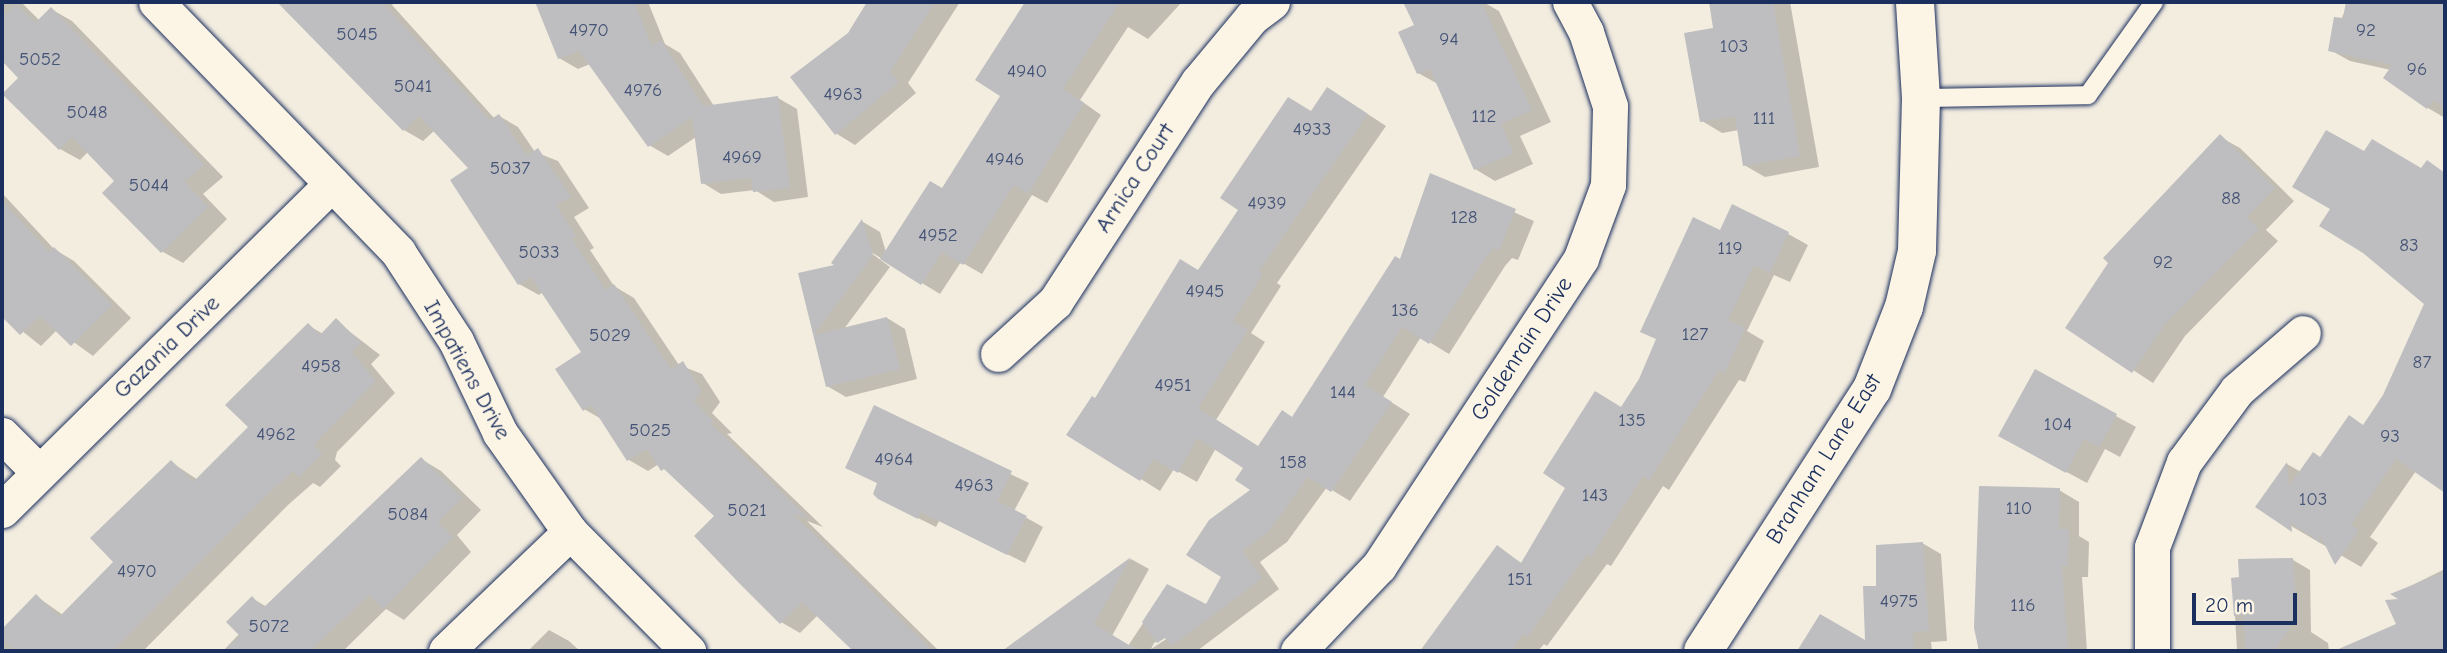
<!DOCTYPE html>
<html>
<head>
<meta charset="utf-8">
<style>
	body { margin:0 }
	#map { position:relative; width:2447px; height:653px; overflow:hidden; background:#f3ede0; font-family:"Comic Neue",sans-serif }
	div>[style] { position:absolute }
	.shadow>* { inset:0; background:#0003 }
	.building>* { inset:0; background:#bebec0 }
	.roads { filter:drop-shadow(0 0 2px #1b2f5e) drop-shadow(0 0 2px #1b2f5e) }
	.lane>* { height:18px; margin:-9px; padding:0 9px; transform-origin:9px; border-radius:9px; background:#fcf5e5 }
	.street>* { height:35px; margin:-17.5px; padding:0 17.5px; transform-origin:17.5px; border-radius:17.5px; background:#fcf5e5 }
	.secondary>* { height:38px; margin:-19px; padding:0 19px; transform-origin:19px; border-radius:19px; background:#fcf5e5 }
	span { translate:-50% -50%; white-space:nowrap; text-align:center; line-height:1.15; -webkit-text-stroke:5px #fcf5e5; paint-order:stroke }
	.number-label { font-size:19px; color:#445376 }
	.number-label span { -webkit-text-stroke-width:0 }
	.street-label { font-size:23px; color:#1b2f5e }
	.frame { position:absolute; inset:0; border:4px solid #1b2f5e; pointer-events:none }
	.scale { position:absolute; left:2192px; top:593px; width:105px; height:32px; box-sizing:border-box; border:4px solid #1b2f5e; border-top:0; padding-left:9px; font-size:21px; line-height:24px; white-space:nowrap; color:#1b2f5e; -webkit-text-stroke:5px #fcf5e5; paint-order:stroke }
</style>
</head>
<body>
<div id="map">
	<div class="shadow">
		<div style="clip-path:polygon(2px 2px,21px 2px,40px 21px,51px 9px,72px 21px,223px 177px,203px 194px,227px 219px,183px 263px,163px 252px,105px 193px,117px 181px,88px 152px,80px 160px,60px 149px,20px 78px,2px 60px)"></div>
		<div style="clip-path:polygon(279px 2px,395px 2px,392px 5px,495px 119px,499px 116px,518px 127px,535px 152px,558px 161px,589px 208px,574px 217px,594px 248px,590px 250px,614px 286px,634px 298px,679px 365px,702px 374px,720px 402px,712px 413px,732px 433px,727px 434px,823px 527px,807px 521px,939px 651px,855px 651px,818px 615px,800px 633px,781px 622px,716px 516px,659px 464px,648px 471px,629px 460px,603px 420px,584px 409px,584px 353px,543px 292px,539px 295px,519px 284px,471px 168px,435px 130px,423px 141px,404px 130px)"></div>
		<div style="clip-path:polygon(537px 2px,648px 2px,665px 44px,680px 53px,714px 106px,778px 98px,797px 109px,808px 197px,774px 202px,755px 190px,721px 194px,703px 183px,696px 137px,668px 156px,649px 145px,590px 64px,578px 69px,559px 58px)"></div>
		<div style="clip-path:polygon(869px 2px,960px 2px,908px 83px,916px 93px,855px 145px,837px 134px,793px 77px,849px 34px)"></div>
		<div style="clip-path:polygon(1053px 2px,1182px 2px,1148px 39px,1128px 27px,1080px 100px,1101px 115px,1047px 203px,1032px 195px,982px 274px,961px 262px,940px 294px,866px 249px,890px 267px,844px 329px,887px 318px,905px 329px,917px 379px,846px 397px,827px 386px,801px 275px,838px 266px,833px 262px,863px 222px,880px 232px,886px 252px,943px 190px,1003px 95px,1034px 21px)"></div>
		<div style="clip-path:polygon(1483px 2px,1499px 11px,1551px 122px,1520px 136px,1533px 164px,1495px 181px,1475px 169px,1438px 84px,1418px 73px,1416px 26px,1406px 3px)"></div>
		<div style="clip-path:polygon(1710px 2px,1790px 2px,1819px 167px,1765px 177px,1744px 165px,1739px 130px,1722px 133px,1702px 121px,1715px 29px)"></div>
		<div style="clip-path:polygon(2348px 2px,2445px 2px,2445px 118px,2428px 108px,2391px 70px,2350px 61px,2330px 50px)"></div>
		<div style="clip-path:polygon(evenodd,1346px 100px,1386px 126px,1277px 283px,1281px 286px,1251px 333px,1265px 342px,1216px 420px,1259px 447px,1292px 419px,1401px 262px,1431px 176px,1534px 221px,1518px 260px,1512px 258px,1505px 266px,1449px 354px,1421px 337px,1383px 397px,1410px 414px,1350px 501px,1327px 487px,1287px 542px,1260px 562px,1279px 589px,1197px 651px,1007px 651px,1131px 559px,1149px 569px,1112px 636px,1128px 646px,1167px 587px,1207px 606px,1223px 577px,1253px 490px,1245px 468px,1216px 448px,1197px 482px,1174px 469px,1160px 491px,1069px 434px,1199px 272px,1312px 113px,1346px 100px,1172px 631px,1174px 634px,1151px 649px,1154px 643px,1172px 631px)"></div>
		<div style="clip-path:polygon(2220px 137px,2240px 148px,2294px 201px,2266px 230px,2278px 241px,2185px 336px,2153px 383px,2067px 327px)"></div>
		<div style="clip-path:polygon(2373px 141px,2445px 184px,2445px 479px,2441px 486px,2416px 471px,2370px 537px,2378px 543px,2361px 567px,2257px 506px,2287px 464px,2301px 472px,2364px 426px,2440px 316px,2365px 154px)"></div>
		<div style="clip-path:polygon(2px 193px,54px 249px,74px 261px,131px 318px,93px 356px,57px 330px,41px 346px,2px 315px)"></div>
		<div style="clip-path:polygon(1772px 225px,1808px 245px,1790px 282px,1774px 275px,1747px 331px,1764px 341px,1745px 382px,1739px 380px,1669px 490px,1663px 486px,1611px 566px,1607px 564px,1547px 646px,1544px 644px,1538px 651px,1433px 651px,1426px 646px,1497px 548px,1523px 564px,1641px 380px,1721px 232px)"></div>
		<div style="clip-path:polygon(336px 321px,380px 355px,371px 364px,395px 393px,337px 452px,335px 460px,341px 466px,320px 487px,313px 483px,288px 505px,143px 651px,2px 651px,2px 631px,36px 596px,63px 615px,116px 562px,171px 462px,198px 480px,250px 427px,308px 325px,323px 334px)"></div>
		<div style="clip-path:polygon(2035px 372px,2136px 427px,2120px 457px,2105px 449px,2087px 483px,2020px 447px)"></div>
		<div style="clip-path:polygon(875px 408px,1029px 483px,1014px 511px,1043px 527px,1025px 563px,939px 521px,936px 527px,898px 508px,879px 484px,847px 467px)"></div>
		<div style="clip-path:polygon(421px 459px,441px 471px,481px 510px,457px 535px,471px 552px,404px 620px,386px 609px,343px 651px,223px 651px,240px 633px,252px 598px,267px 607px)"></div>
		<div style="clip-path:polygon(2059px 490px,2079px 502px,2079px 536px,2089px 542px,2088px 577px,2082px 577px,2087px 651px,1979px 651px,1975px 628px)"></div>
		<div style="clip-path:polygon(1922px 543px,1941px 554px,1947px 641px,1931px 642px,1932px 651px,1799px 651px,1820px 617px,1867px 644px,1877px 587px)"></div>
		<div style="clip-path:polygon(2293px 560px,2310px 570px,2311px 632px,2328px 643px,2329px 651px,2237px 651px,2233px 580px)"></div>
		<div style="clip-path:polygon(2445px 569px,2445px 651px,2375px 651px,2368px 638px,2398px 625px,2403px 601px,2394px 594px)"></div>
		<div style="clip-path:polygon(549px 630px,569px 641px,580px 651px,528px 651px)"></div>
	</div>
	<div class="building">
		<div style="clip-path:polygon(277px 2px,382px 2px,490px 120px,499px 114px,527px 156px,538px 148px,571px 197px,556px 205px,576px 236px,572px 239px,606px 290px,614px 284px,671px 369px,683px 361px,701px 391px,694px 401px,714px 422px,710px 423px,809px 519px,793px 514px,933px 651px,853px 651px,802px 602px,780px 624px,739px 583px,694px 536px,714px 516px,664px 469px,661px 471px,647px 449px,627px 461px,591px 405px,583px 411px,555px 369px,581px 352px,531px 277px,518px 285px,450px 180px,468px 168px,419px 116px,403px 131px)"></div>
		<div style="clip-path:polygon(535px 2px,634px 2px,652px 46px,661px 40px,703px 106px,778px 96px,790px 188px,753px 192px,751px 178px,701px 184px,692px 117px,648px 147px,579px 51px,558px 59px)"></div>
		<div style="clip-path:polygon(867px 2px,935px 2px,890px 72px,899px 82px,835px 135px,790px 77px,848px 33px)"></div>
		<div style="clip-path:polygon(1025px 2px,1120px 2px,1063px 89px,1084px 103px,1028px 194px,1014px 185px,963px 265px,942px 252px,921px 285px,880px 259px,930px 181px,942px 188px,1000px 96px,975px 80px)"></div>
		<div style="clip-path:polygon(1403px 2px,1481px 2px,1532px 110px,1501px 124px,1514px 153px,1474px 170px,1430px 69px,1417px 74px,1398px 32px,1414px 25px)"></div>
		<div style="clip-path:polygon(1709px 2px,1773px 2px,1800px 156px,1743px 166px,1735px 116px,1700px 122px,1684px 33px,1713px 28px)"></div>
		<div style="clip-path:polygon(2346px 2px,2445px 2px,2445px 108px,2434px 100px,2427px 109px,2383px 78px,2392px 65px,2328px 51px,2334px 17px,2343px 18px)"></div>
		<div style="clip-path:polygon(16px 4px,35px 23px,51px 7px,204px 165px,184px 181px,208px 207px,161px 253px,102px 193px,114px 181px,72px 137px,59px 150px,2px 94px,18px 78px,2px 61px,2px 17px)"></div>
		<div style="clip-path:polygon(1327px 87px,1368px 114px,1259px 271px,1263px 274px,1233px 321px,1248px 330px,1198px 408px,1258px 446px,1282px 410px,1292px 417px,1395px 256px,1400px 259px,1430px 173px,1516px 209px,1499px 251px,1493px 248px,1487px 256px,1429px 344px,1402px 327px,1365px 385px,1392px 402px,1331px 492px,1308px 477px,1268px 532px,1242px 551px,1262px 578px,1172px 646px,1165px 638px,1157px 643px,1142px 622px,1167px 584px,1206px 604px,1221px 577px,1186px 555px,1209px 520px,1250px 490px,1235px 480px,1243px 468px,1197px 438px,1178px 473px,1154px 459px,1140px 481px,1066px 435px,1092px 396px,1095px 398px,1180px 259px,1198px 270px,1238px 210px,1220px 198px,1288px 97px,1311px 111px)"></div>
		<div style="clip-path:polygon(2326px 130px,2364px 151px,2372px 139px,2421px 168px,2427px 160px,2445px 173px,2445px 493px,2396px 459px,2351px 525px,2359px 530px,2335px 565px,2319px 533px,2320px 543px,2291px 523px,2292px 532px,2255px 507px,2287px 462px,2289px 486px,2313px 452px,2320px 457px,2349px 415px,2363px 425px,2383px 395px,2424px 304px,2363px 253px,2319px 226px,2330px 209px,2292px 187px)"></div>
		<div style="clip-path:polygon(2220px 134px,2275px 188px,2247px 217px,2259px 229px,2165px 324px,2132px 373px,2065px 328px,2108px 263px,2103px 258px)"></div>
		<div style="clip-path:polygon(2px 201px,49px 252px,54px 247px,112px 305px,71px 346px,40px 316px,20px 335px,2px 317px)"></div>
		<div style="clip-path:polygon(1732px 204px,1789px 232px,1770px 273px,1754px 265px,1728px 320px,1745px 328px,1725px 373px,1719px 370px,1649px 480px,1643px 476px,1591px 557px,1587px 554px,1527px 637px,1523px 634px,1511px 651px,1420px 651px,1497px 545px,1521px 563px,1565px 488px,1543px 473px,1595px 391px,1621px 407px,1639px 379px,1656px 339px,1640px 332px,1693px 217px,1720px 230px)"></div>
		<div style="clip-path:polygon(862px 219px,873px 255px,814px 335px,887px 317px,900px 369px,826px 387px,798px 273px,834px 265px,831px 263px)"></div>
		<div style="clip-path:polygon(336px 318px,361px 343px,352px 352px,376px 381px,317px 441px,315px 447px,322px 454px,299px 477px,293px 471px,268px 494px,112px 651px,15px 651px,2px 638px,2px 629px,36px 594px,59px 617px,113px 562px,90px 538px,171px 460px,193px 482px,248px 427px,225px 405px,308px 323px,320px 335px)"></div>
		<div style="clip-path:polygon(2035px 369px,2117px 414px,2099px 447px,2084px 439px,2066px 473px,1998px 436px)"></div>
		<div style="clip-path:polygon(874px 405px,1012px 471px,997px 501px,1027px 516px,1007px 555px,921px 512px,918px 519px,878px 499px,873px 494px,877px 483px,845px 468px)"></div>
		<div style="clip-path:polygon(421px 457px,462px 498px,438px 522px,453px 537px,383px 609px,369px 595px,310px 651px,224px 651px,240px 636px,226px 622px,252px 596px,263px 608px)"></div>
		<div style="clip-path:polygon(1979px 486px,2060px 488px,2059px 529px,2069px 529px,2068px 566px,2062px 566px,2068px 651px,1979px 651px,1974px 628px)"></div>
		<div style="clip-path:polygon(1923px 542px,1929px 631px,1913px 632px,1914px 651px,1797px 651px,1820px 614px,1865px 640px,1863px 586px,1876px 586px,1876px 545px)"></div>
		<div style="clip-path:polygon(1131px 557px,1094px 624px,1139px 651px,1002px 651px)"></div>
		<div style="clip-path:polygon(2293px 558px,2297px 618px,2274px 651px,2246px 651px,2243px 615px,2234px 616px,2231px 578px,2239px 577px,2238px 559px)"></div>
		<div style="clip-path:polygon(2445px 572px,2445px 651px,2334px 651px,2396px 624px,2385px 600px,2398px 599px,2390px 594px)"></div>
	</div>
	<div class="roads">
		<div class="lane">
			<div style="left:1921px;top:98px;width:167px;rotate:-1deg"></div>
			<div style="left:2088px;top:95px;width:114px;rotate:-54.6deg"></div>
		</div>
		<div class="street">
			<div style="left:156px;top:2px;width:348px;rotate:45.9deg"></div>
			<div style="left:398px;top:252px;width:106px;rotate:56.9deg"></div>
			<div style="left:456px;top:341px;width:102px;rotate:64.4deg"></div>
			<div style="left:500px;top:433px;width:121px;rotate:54.7deg"></div>
			<div style="left:570px;top:532px;width:168px;rotate:45.2deg"></div>
			<div style="left:998px;top:354px;width:77px;rotate:-42.4deg"></div>
			<div style="left:1055px;top:302px;width:262px;rotate:-57deg"></div>
			<div style="left:1198px;top:82px;width:85px;rotate:-50.3deg"></div>
			<div style="left:1252px;top:17px;width:25px;rotate:-37deg"></div>
			<div style="left:2px;top:435px;width:52px;rotate:45deg"></div>
			<div style="left:2px;top:510px;width:464px;rotate:-44.7deg"></div>
			<div style="left:446px;top:651px;width:172px;rotate:-43.8deg"></div>
			<div style="left:1298px;top:651px;width:117px;rotate:-46.4deg"></div>
			<div style="left:1379px;top:566px;width:368px;rotate:-56.7deg"></div>
			<div style="left:1581px;top:258px;width:78px;rotate:-69.7deg"></div>
			<div style="left:1608px;top:185px;width:79px;rotate:-88.5deg"></div>
			<div style="left:1610px;top:106px;width:78px;rotate:-108deg"></div>
			<div style="left:1586px;top:32px;width:34px;rotate:-118deg"></div>
			<div style="left:2152px;top:651px;width:104px;rotate:-90deg"></div>
			<div style="left:2152px;top:547px;width:91px;rotate:-69.4deg"></div>
			<div style="left:2184px;top:462px;width:89px;rotate:-53.6deg"></div>
			<div style="left:2237px;top:390px;width:87px;rotate:-40.8deg"></div>
		</div>
		<div class="secondary">
			<div style="left:1703px;top:651px;width:312px;rotate:-57.2deg"></div>
			<div style="left:1872px;top:389px;width:88px;rotate:-68.7deg"></div>
			<div style="left:1904px;top:307px;width:57px;rotate:-76.9deg"></div>
			<div style="left:1917px;top:251px;width:153px;rotate:-88.5deg"></div>
			<div style="left:1921px;top:98px;width:96px;rotate:-93.6deg"></div>
		</div>
	</div>
	<div class="number-label">
		<span style="left:589px;top:31px">4970</span>
		<span style="left:2366px;top:31px">92</span>
		<span style="left:357px;top:35px">5045</span>
		<span style="left:1449px;top:40px">94</span>
		<span style="left:1734px;top:47px">103</span>
		<span style="left:40px;top:60px">5052</span>
		<span style="left:2417px;top:70px">96</span>
		<span style="left:1027px;top:72px">4940</span>
		<span style="left:413px;top:87px">5041</span>
		<span style="left:643px;top:91px">4976</span>
		<span style="left:843px;top:95px">4963</span>
		<span style="left:87px;top:113px">5048</span>
		<span style="left:1484px;top:117px">112</span>
		<span style="left:1764px;top:119px">111</span>
		<span style="left:1312px;top:130px">4933</span>
		<span style="left:742px;top:158px">4969</span>
		<span style="left:1005px;top:160px">4946</span>
		<span style="left:510px;top:169px">5037</span>
		<span style="left:149px;top:186px">5044</span>
		<span style="left:2231px;top:199px">88</span>
		<span style="left:1267px;top:204px">4939</span>
		<span style="left:1464px;top:218px">128</span>
		<span style="left:938px;top:236px">4952</span>
		<span style="left:2409px;top:246px">83</span>
		<span style="left:1730px;top:249px">119</span>
		<span style="left:539px;top:253px">5033</span>
		<span style="left:2163px;top:263px">92</span>
		<span style="left:1205px;top:292px">4945</span>
		<span style="left:1405px;top:311px">136</span>
		<span style="left:1695px;top:335px">127</span>
		<span style="left:610px;top:336px">5029</span>
		<span style="left:2422px;top:363px">87</span>
		<span style="left:321px;top:367px">4958</span>
		<span style="left:1173px;top:386px">4951</span>
		<span style="left:1343px;top:393px">144</span>
		<span style="left:1632px;top:421px">135</span>
		<span style="left:2058px;top:425px">104</span>
		<span style="left:650px;top:431px">5025</span>
		<span style="left:276px;top:435px">4962</span>
		<span style="left:2390px;top:437px">93</span>
		<span style="left:894px;top:460px">4964</span>
		<span style="left:1293px;top:463px">158</span>
		<span style="left:974px;top:486px">4963</span>
		<span style="left:1595px;top:496px">143</span>
		<span style="left:2313px;top:500px">103</span>
		<span style="left:2019px;top:509px">110</span>
		<span style="left:747px;top:511px">5021</span>
		<span style="left:408px;top:515px">5084</span>
		<span style="left:137px;top:572px">4970</span>
		<span style="left:1520px;top:580px">151</span>
		<span style="left:1899px;top:602px">4975</span>
		<span style="left:2023px;top:606px">116</span>
		<span style="left:269px;top:627px">5072</span>
	</div>
	<div class="street-label">
		<span style="left:1135px;top:178px;rotate:-57deg">Arnica Court</span>
		<span style="left:167px;top:347px;rotate:-44deg">Gazania Drive</span>
		<span style="left:1522px;top:349px;rotate:-57deg">Goldenrain Drive</span>
		<span style="left:467px;top:370px;rotate:61deg">Impatiens Drive</span>
		<span style="left:1824px;top:459px;rotate:-58deg">Branham Lane East</span>
	</div>
	<div class="frame"></div>
	<div class="scale">20 m</div>
</div>
</body>
</html>
